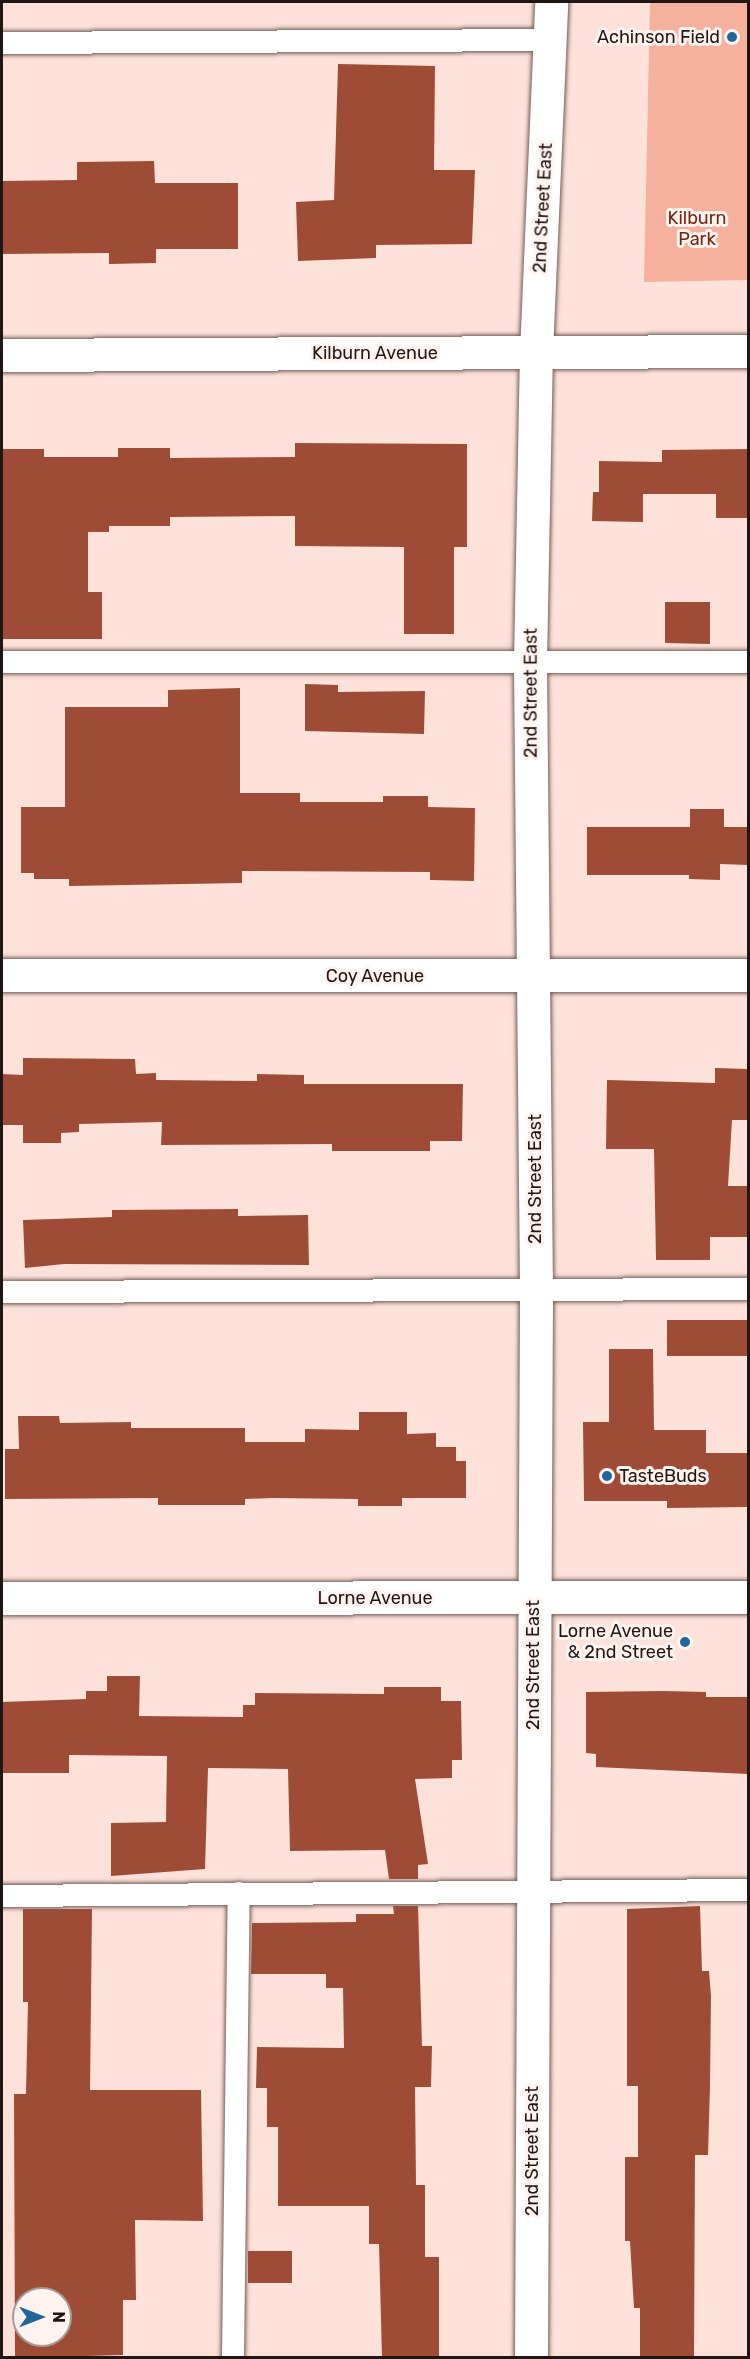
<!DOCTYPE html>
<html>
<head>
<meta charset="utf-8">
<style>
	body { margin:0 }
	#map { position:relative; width:750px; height:2359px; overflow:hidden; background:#fee2da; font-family:Rubik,sans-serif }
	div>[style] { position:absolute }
	.green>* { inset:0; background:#f5b19e }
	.building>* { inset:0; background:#9e4c36 }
	.roads { filter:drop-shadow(0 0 2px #745c56) drop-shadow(0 0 2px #745c56) }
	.service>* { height:22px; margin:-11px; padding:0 11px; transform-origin:11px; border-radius:11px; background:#fff }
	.minor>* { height:33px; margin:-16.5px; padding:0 16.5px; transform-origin:16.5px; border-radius:16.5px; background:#fff }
	.secondary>* { height:33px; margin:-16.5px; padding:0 16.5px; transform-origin:16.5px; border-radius:16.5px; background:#fff }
	.dots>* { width:16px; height:16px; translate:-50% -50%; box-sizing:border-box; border:3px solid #fff3f0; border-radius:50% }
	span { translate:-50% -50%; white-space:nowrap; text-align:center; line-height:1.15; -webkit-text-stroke:6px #fff3f0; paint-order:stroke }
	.poi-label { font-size:18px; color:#201714 }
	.right { translate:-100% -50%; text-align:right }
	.left { translate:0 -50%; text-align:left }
	.street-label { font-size:18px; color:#201714 }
	.park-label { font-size:18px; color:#752610 }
	.frame { position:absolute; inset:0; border:3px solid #201714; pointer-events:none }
	.north { position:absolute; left:12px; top:2287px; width:60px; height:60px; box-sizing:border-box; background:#fff3f0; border:2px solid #a69b98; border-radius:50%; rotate:90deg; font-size:16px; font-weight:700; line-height:24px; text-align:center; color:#201714 }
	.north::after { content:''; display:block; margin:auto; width:21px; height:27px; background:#21669b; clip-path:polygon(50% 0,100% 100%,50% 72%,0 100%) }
</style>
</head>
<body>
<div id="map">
	<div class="green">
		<div style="clip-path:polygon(650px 2px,748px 2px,748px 280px,644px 282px)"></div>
	</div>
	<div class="building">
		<div style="clip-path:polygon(338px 64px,435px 66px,434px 170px,475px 170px,472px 244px,376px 245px,376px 258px,298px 261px,296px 202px,334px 200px)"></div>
		<div style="clip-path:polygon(154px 161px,155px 183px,238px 183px,238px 249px,156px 249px,156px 263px,109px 264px,109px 253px,2px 254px,2px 181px,77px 180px,77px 162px)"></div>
		<div style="clip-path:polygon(295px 443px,467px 444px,467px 547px,454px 547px,454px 634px,404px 634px,404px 547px,295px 546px,295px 516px,170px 517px,170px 526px,109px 526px,109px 532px,88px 532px,88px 592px,102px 592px,102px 639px,2px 639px,2px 449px,44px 449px,44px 457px,118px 457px,118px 448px,170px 448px,170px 458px,295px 457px)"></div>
		<div style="clip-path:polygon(748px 449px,748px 518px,716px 518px,716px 494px,643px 494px,643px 522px,592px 521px,593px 492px,599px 492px,599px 461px,662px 462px,662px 450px)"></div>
		<div style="clip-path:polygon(665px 602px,710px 602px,710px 644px,665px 643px)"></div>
		<div style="clip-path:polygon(305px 684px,338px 685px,338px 692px,425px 691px,424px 734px,305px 731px)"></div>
		<div style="clip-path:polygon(240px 688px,240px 793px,300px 793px,300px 802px,383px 802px,383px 796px,428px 796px,428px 807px,475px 808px,474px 881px,430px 880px,430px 872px,242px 871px,242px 883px,69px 886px,69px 879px,34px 879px,34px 873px,21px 873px,21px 807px,65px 807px,65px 707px,168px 707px,168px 690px)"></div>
		<div style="clip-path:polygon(690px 809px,724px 809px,724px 827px,748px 827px,748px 865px,720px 864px,720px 880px,689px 879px,689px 875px,587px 875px,587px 827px,690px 827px)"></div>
		<div style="clip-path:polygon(23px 1058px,135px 1059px,136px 1074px,156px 1073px,156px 1080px,257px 1081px,257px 1074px,304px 1075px,304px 1084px,463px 1084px,462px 1141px,430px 1141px,430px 1151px,332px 1151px,332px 1144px,161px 1145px,162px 1122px,79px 1124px,79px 1132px,61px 1133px,61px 1143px,23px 1143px,23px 1125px,2px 1125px,2px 1074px,23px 1075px)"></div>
		<div style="clip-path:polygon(715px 1068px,748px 1069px,748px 1120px,732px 1120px,728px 1186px,747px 1186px,747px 1237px,710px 1237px,710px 1260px,656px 1260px,654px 1149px,606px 1149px,607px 1080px,715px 1083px)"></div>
		<div style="clip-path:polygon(238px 1209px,238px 1216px,308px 1215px,309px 1265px,64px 1264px,25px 1268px,23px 1220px,112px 1217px,112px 1210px)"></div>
		<div style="clip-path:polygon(667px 1320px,748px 1320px,748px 1356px,667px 1356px)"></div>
		<div style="clip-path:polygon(609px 1349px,653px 1349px,654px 1430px,706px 1430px,706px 1453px,748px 1453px,748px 1507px,667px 1508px,667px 1501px,584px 1501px,583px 1422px,609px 1422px)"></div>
		<div style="clip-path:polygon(359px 1412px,407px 1412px,407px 1434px,436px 1433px,436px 1447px,456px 1447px,456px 1461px,466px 1461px,466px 1498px,402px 1498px,402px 1506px,358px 1506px,358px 1499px,273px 1498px,245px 1499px,245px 1505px,158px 1505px,158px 1498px,5px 1499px,5px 1449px,19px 1449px,18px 1416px,59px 1416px,60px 1423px,131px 1422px,131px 1428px,245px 1428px,245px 1442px,305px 1442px,305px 1429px,359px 1430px)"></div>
		<div style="clip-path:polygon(107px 1676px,140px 1676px,139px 1716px,243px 1717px,243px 1705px,255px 1705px,255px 1693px,384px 1694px,384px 1687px,441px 1687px,441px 1701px,461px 1701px,462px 1760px,452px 1760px,452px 1778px,415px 1779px,428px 1864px,418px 1865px,418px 1879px,389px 1879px,385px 1850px,290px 1851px,288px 1769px,208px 1768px,205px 1869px,111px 1876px,111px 1823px,166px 1822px,167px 1756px,69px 1755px,69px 1773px,2px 1773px,2px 1702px,86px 1699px,86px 1691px,107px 1691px)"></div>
		<div style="clip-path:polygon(663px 1691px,706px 1692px,706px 1697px,748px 1697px,748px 1774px,596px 1767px,596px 1754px,586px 1753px,586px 1692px)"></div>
		<div style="clip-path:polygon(393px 1906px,418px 1906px,422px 2046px,432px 2046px,431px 2087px,415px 2087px,416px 2185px,425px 2185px,425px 2257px,439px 2257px,439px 2358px,382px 2358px,379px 2244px,369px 2244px,369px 2206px,278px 2206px,278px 2127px,267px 2127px,267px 2088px,256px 2088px,257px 2047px,344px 2048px,343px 1988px,326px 1988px,326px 1974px,251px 1974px,252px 1923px,356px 1922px,356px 1914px,394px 1914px)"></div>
		<div style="clip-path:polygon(700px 1906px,702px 1971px,709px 1971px,711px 1996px,710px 2085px,708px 2155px,695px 2155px,694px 2358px,640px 2358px,640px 2308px,634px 2308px,630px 2241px,625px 2241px,625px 2157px,638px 2157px,638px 2086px,627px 2086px,627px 1909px)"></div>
		<div style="clip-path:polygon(evenodd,23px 1909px,92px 1909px,90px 2090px,201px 2090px,203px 2221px,135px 2220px,136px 2300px,123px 2300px,123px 2355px,15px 2358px,14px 2094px,26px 2094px,28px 2002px,23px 2002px,23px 1909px,24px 2299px,60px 2299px,60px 2335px,24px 2335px,24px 2299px)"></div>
		<div style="clip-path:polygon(248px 2251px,292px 2251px,292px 2283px,248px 2283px)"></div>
	</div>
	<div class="roads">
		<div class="service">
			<div style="left:2px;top:43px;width:549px;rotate:-0.31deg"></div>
			<div style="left:2px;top:662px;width:746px"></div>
			<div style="left:2px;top:1292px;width:746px;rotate:-0.23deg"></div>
			<div style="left:2px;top:1896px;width:746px;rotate:-0.46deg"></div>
			<div style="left:233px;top:2358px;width:465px;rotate:-89.3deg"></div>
		</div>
		<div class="minor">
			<div style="left:2px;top:355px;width:746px;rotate:-0.31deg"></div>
			<div style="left:2px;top:975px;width:746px"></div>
			<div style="left:531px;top:2358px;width:1068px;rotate:-89.73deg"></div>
			<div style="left:536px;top:1290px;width:628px;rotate:-90.55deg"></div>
			<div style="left:530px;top:662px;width:310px;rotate:-88.9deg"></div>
			<div style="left:536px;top:352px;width:350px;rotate:-87.5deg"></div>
		</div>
		<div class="secondary">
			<div style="left:2px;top:1598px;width:746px;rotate:-0.08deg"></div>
		</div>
	</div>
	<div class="dots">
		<div style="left:732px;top:37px;background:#21669b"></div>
		<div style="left:607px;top:1476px;background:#21669b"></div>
		<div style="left:685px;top:1642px;background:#21669b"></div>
	</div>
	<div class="poi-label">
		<span class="right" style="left:720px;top:37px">Achinson Field</span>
		<span class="left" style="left:619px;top:1476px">TasteBuds</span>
		<span class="right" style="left:673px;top:1642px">Lorne Avenue<br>&amp; 2nd Street</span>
	</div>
	<div class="street-label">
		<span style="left:543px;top:208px;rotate:-87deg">2nd Street East</span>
		<span style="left:375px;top:353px">Kilburn Avenue</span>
		<span style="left:531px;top:693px;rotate:-90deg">2nd Street East</span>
		<span style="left:375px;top:976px">Coy Avenue</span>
		<span style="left:535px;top:1179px;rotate:-90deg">2nd Street East</span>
		<span style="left:375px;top:1598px">Lorne Avenue</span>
		<span style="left:533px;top:1665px;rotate:-90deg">2nd Street East</span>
		<span style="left:532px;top:2151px;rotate:-90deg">2nd Street East</span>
	</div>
	<div class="park-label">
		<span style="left:697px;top:229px">Kilburn<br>Park</span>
	</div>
	<div class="frame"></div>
	<div class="north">N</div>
</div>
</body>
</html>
